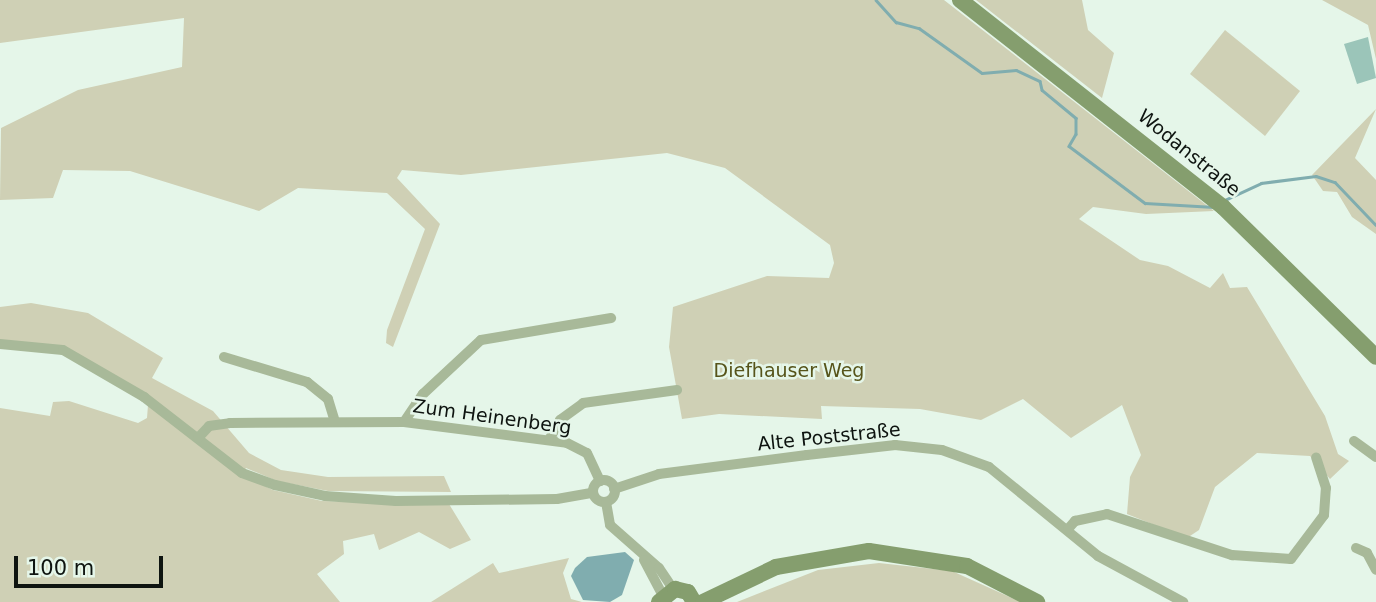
<!DOCTYPE html>
<html>
<head>
<meta charset="utf-8">
<style>
	body { margin:0 }
	#map { position:relative; width:1376px; height:602px; overflow:hidden; background:#e5f6e9; font-family:"DejaVu Sans",sans-serif }
	div>[style] { position:absolute }
	.green>* { inset:0; background:#cfd0b5 }
	.water>* { inset:0; background:#80adaf }
	.stream>* { height:2.5px; margin:-1.25px; padding:0 1.25px; transform-origin:1.25px; border-radius:1.25px; background:#80adaf }
	.building>* { inset:0; background:#9bc5b9 }
	.minor>* { height:10px; margin:-5px; padding:0 5px; transform-origin:5px; border-radius:5px; background:#a8b999 }
	.minor>.ring { margin:-5px; padding:0; box-sizing:content-box; background:none; border:10px solid #a8b999; border-radius:50% }
	.secondary>* { height:16px; margin:-8px; padding:0 8px; transform-origin:8px; border-radius:8px; background:#859e6e }
	span { translate:-50% -50%; white-space:nowrap; text-align:center; line-height:1.15; -webkit-text-stroke:5px #e5f6e9; paint-order:stroke }
	.street-label { font-size:19px; color:#0e1410 }
	.park-label { font-size:19px; color:#56541a }
	.scale { position:absolute; left:14px; top:556px; width:149px; height:32px; box-sizing:border-box; border:4px solid #0e1410; border-top:0; padding-left:9px; font-size:21px; line-height:24px; white-space:nowrap; color:#0e1410; -webkit-text-stroke:5px #e5f6e9; paint-order:stroke }
</style>
</head>
<body>
<div id="map">
	<div class="green">
		<div style="clip-path:polygon(0 0,944px 0,1214px 211px,1146px 214px,1093px 207px,1079px 219px,1140px 260px,1168px 266px,1210px 288px,1223px 273px,1230px 288px,1247px 287px,1325px 416px,1338px 454px,1349px 461px,1330px 479px,1310px 456px,1257px 453px,1215px 487px,1199px 530px,1187px 538px,1127px 514px,1130px 477px,1141px 455px,1122px 405px,1071px 438px,1023px 399px,981px 420px,920px 409px,821px 406px,822px 419px,719px 414px,682px 419px,669px 347px,673px 307px,767px 276px,829px 278px,834px 263px,830px 245px,725px 168px,667px 153px,461px 175px,402px 170px,397px 178px,440px 224px,393px 347px,386px 343px,387px 330px,425px 229px,387px 193px,298px 188px,259px 211px,130px 171px,63px 170px,53px 198px,0 200px,1px 128px,78px 90px,182px 67px,184px 18px,0 43px)"></div>
		<div style="clip-path:polygon(976px 0,1082px 0,1088px 30px,1114px 53px,1102px 98px)"></div>
		<div style="clip-path:polygon(1322px 0,1376px 0,1376px 59px,1368px 25px)"></div>
		<div style="clip-path:polygon(1225px 30px,1300px 91px,1265px 136px,1190px 74px)"></div>
		<div style="clip-path:polygon(1376px 109px,1355px 158px,1376px 180px,1376px 234px,1352px 217px,1337px 192px,1323px 191px,1312px 175px)"></div>
		<div style="clip-path:polygon(31px 303px,88px 313px,163px 358px,152px 378px,213px 411px,249px 453px,281px 470px,328px 477px,444px 476px,451px 492px,328px 491px,277px 481px,246px 468px,242px 475px,273px 490px,322px 501px,449px 504px,471px 540px,450px 549px,419px 532px,379px 550px,374px 534px,343px 541px,344px 554px,317px 574px,340px 602px,0 602px,0 408px,50px 416px,53px 402px,69px 401px,138px 423px,147px 418px,148px 405px,142px 392px,65px 347px,0 341px,0 307px)"></div>
		<div style="clip-path:polygon(569px 558px,563px 573px,571px 599px,582px 602px,431px 602px,493px 563px,499px 573px)"></div>
		<div style="clip-path:polygon(879px 563px,952px 571px,1021px 602px,737px 602px,818px 570px)"></div>
	</div>
	<div class="water">
		<div style="clip-path:polygon(625px 552px,634px 560px,622px 595px,610px 602px,583px 600px,571px 576px,575px 568px,587px 557px)"></div>
	</div>
	<div class="stream">
		<div style="left:876px;top:0;width:30px;rotate:48deg"></div>
		<div style="left:896px;top:22px;width:24px;rotate:15deg"></div>
		<div style="left:919px;top:28px;width:77px;rotate:35.5deg"></div>
		<div style="left:982px;top:73px;width:34px;rotate:-5deg"></div>
		<div style="left:1016px;top:70px;width:26px;rotate:25deg"></div>
		<div style="left:1040px;top:81px;width:9px;rotate:77deg"></div>
		<div style="left:1042px;top:90px;width:44px;rotate:39.5deg"></div>
		<div style="left:1076px;top:118px;width:16px;rotate:90deg"></div>
		<div style="left:1076px;top:134px;width:14px;rotate:120deg"></div>
		<div style="left:1069px;top:146px;width:95px;rotate:36.9deg"></div>
		<div style="left:1145px;top:203px;width:69px;rotate:3.3deg"></div>
		<div style="left:1225px;top:200px;width:40px;rotate:-25deg"></div>
		<div style="left:1261px;top:183px;width:55px;rotate:-7.3deg"></div>
		<div style="left:1316px;top:176px;width:20px;rotate:18deg"></div>
		<div style="left:1335px;top:182px;width:59px;rotate:46.4deg"></div>
	</div>
	<div class="building">
		<div style="clip-path:polygon(1368px 37px,1376px 78px,1357px 84px,1344px 44px)"></div>
	</div>
	<div class="minor">
		<div style="left:0;top:344px;width:63px;rotate:5.4deg"></div>
		<div style="left:63px;top:350px;width:94px;rotate:30.1deg"></div>
		<div style="left:144px;top:397px;width:124px;rotate:37.8deg"></div>
		<div style="left:242px;top:473px;width:35px;rotate:20deg"></div>
		<div style="left:275px;top:485px;width:51px;rotate:12.4deg"></div>
		<div style="left:325px;top:496px;width:71px;rotate:4deg"></div>
		<div style="left:396px;top:501px;width:161px;rotate:-0.7deg"></div>
		<div style="left:557px;top:499px;width:36px;rotate:-10deg"></div>
		<div style="left:224px;top:357px;width:87px;rotate:16.8deg"></div>
		<div style="left:307px;top:382px;width:27px;rotate:39deg"></div>
		<div style="left:328px;top:399px;width:21px;rotate:73deg"></div>
		<div style="left:404px;top:422px;width:34px;rotate:-56deg"></div>
		<div style="left:423px;top:394px;width:79px;rotate:-43deg"></div>
		<div style="left:481px;top:340px;width:132px;rotate:-9.6deg"></div>
		<div style="left:198px;top:438px;width:16px;rotate:-47deg"></div>
		<div style="left:209px;top:426px;width:21px;rotate:-8deg"></div>
		<div style="left:230px;top:423px;width:174px;rotate:-0.3deg"></div>
		<div style="left:404px;top:422px;width:164px;rotate:7.3deg"></div>
		<div style="left:567px;top:443px;width:22px;rotate:27deg"></div>
		<div style="left:587px;top:453px;width:31px;rotate:65deg"></div>
		<div style="left:549px;top:440px;width:23px;rotate:-61deg"></div>
		<div style="left:560px;top:420px;width:29px;rotate:-36deg"></div>
		<div style="left:583px;top:403px;width:95px;rotate:-7.9deg"></div>
		<div style="left:1354px;top:441px;width:27px;rotate:36deg"></div>
		<div class="ring" style="left:593px;top:480px;width:12px;height:12px"></div>
		<div style="left:614px;top:489px;width:47px;rotate:-18.4deg"></div>
		<div style="left:659px;top:474px;width:149px;rotate:-7.3deg"></div>
		<div style="left:807px;top:455px;width:89px;rotate:-6.5deg"></div>
		<div style="left:895px;top:445px;width:47px;rotate:6.1deg"></div>
		<div style="left:942px;top:450px;width:50px;rotate:19.9deg"></div>
		<div style="left:989px;top:467px;width:141px;rotate:39.2deg"></div>
		<div style="left:1098px;top:556px;width:97px;rotate:28.4deg"></div>
		<div style="left:606px;top:502px;width:23px;rotate:80deg"></div>
		<div style="left:610px;top:525px;width:65px;rotate:41.3deg"></div>
		<div style="left:659px;top:568px;width:25px;rotate:56deg"></div>
		<div style="left:1068px;top:529px;width:11px;rotate:-49deg"></div>
		<div style="left:1075px;top:521px;width:33px;rotate:-12deg"></div>
		<div style="left:1107px;top:514px;width:132px;rotate:18.2deg"></div>
		<div style="left:1232px;top:555px;width:59px;rotate:3.9deg"></div>
		<div style="left:1291px;top:559px;width:55px;rotate:-53.1deg"></div>
		<div style="left:1324px;top:515px;width:27px;rotate:-86deg"></div>
		<div style="left:1326px;top:488px;width:32px;rotate:-108deg"></div>
		<div style="left:1356px;top:548px;width:12px;rotate:24deg"></div>
		<div style="left:1367px;top:553px;width:19px;rotate:62deg"></div>
		<div style="left:644px;top:560px;width:40px;rotate:62deg"></div>
	</div>
	<div class="secondary">
		<div style="left:960px;top:0;width:335px;rotate:38.2deg"></div>
		<div style="left:1223px;top:207px;width:214px;rotate:44.4deg"></div>
		<div style="left:659px;top:602px;width:21px;rotate:-39deg"></div>
		<div style="left:675px;top:589px;width:13px;rotate:13deg"></div>
		<div style="left:688px;top:592px;width:12px;rotate:59deg"></div>
		<div style="left:703px;top:602px;width:81px;rotate:-25.6deg"></div>
		<div style="left:776px;top:567px;width:94px;rotate:-9.8deg"></div>
		<div style="left:869px;top:551px;width:99px;rotate:8.7deg"></div>
		<div style="left:967px;top:566px;width:79px;rotate:27.2deg"></div>
	</div>
	<div class="street-label">
		<span style="left:1189px;top:153px;rotate:39deg">Wodanstraße</span>
		<span style="left:492px;top:417px;rotate:8deg">Zum Heinenberg</span>
		<span style="left:829px;top:437px;rotate:-6deg">Alte Poststraße</span>
	</div>
	<div class="park-label">
		<span style="left:789px;top:371px">Diefhauser Weg</span>
	</div>
	<div class="scale">100 m</div>
</div>
</body>
</html>
